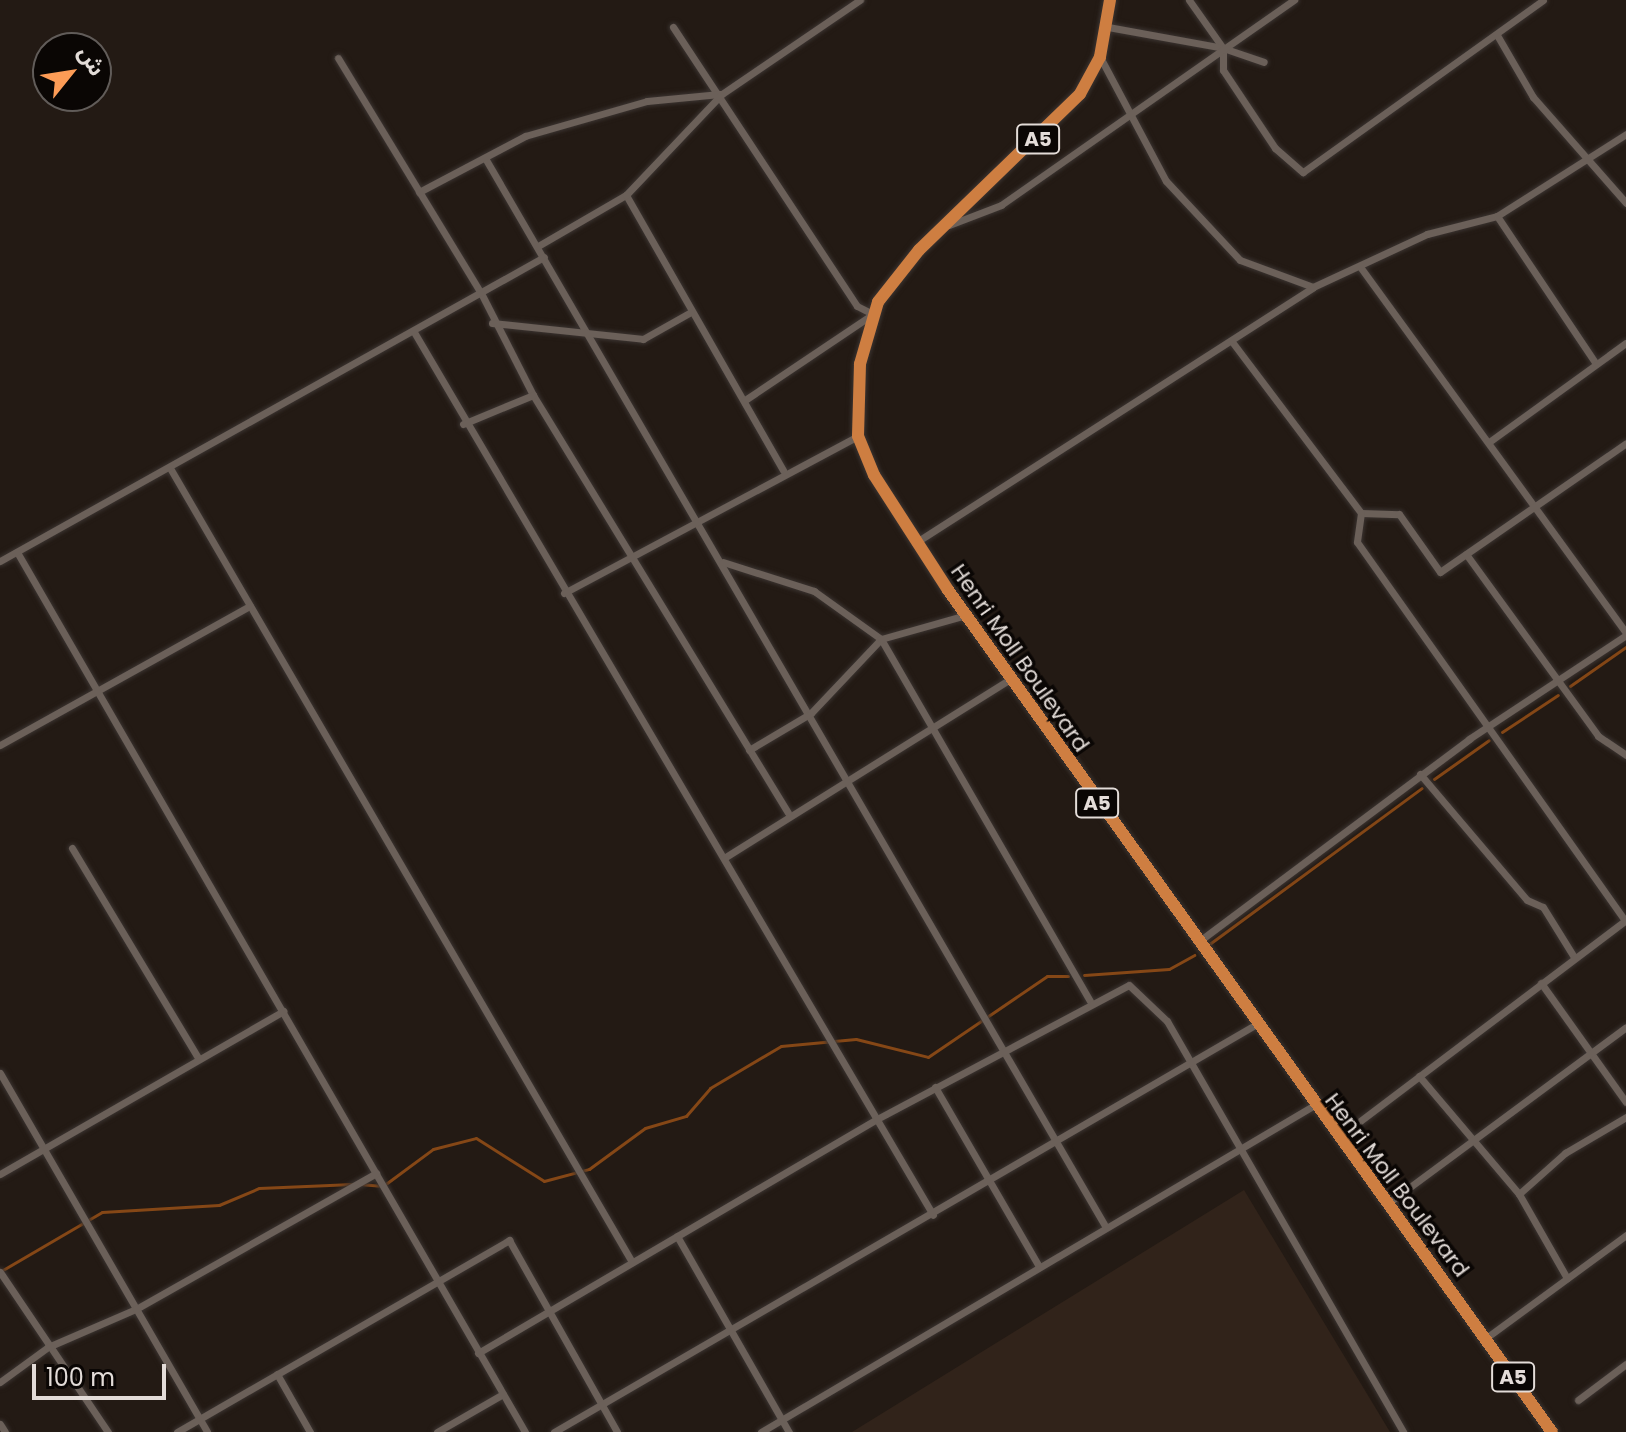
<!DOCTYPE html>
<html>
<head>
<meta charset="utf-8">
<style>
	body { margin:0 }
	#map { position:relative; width:1626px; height:1432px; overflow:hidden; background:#231a14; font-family:Poppins,"Noto Sans Arabic",sans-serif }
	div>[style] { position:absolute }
	.built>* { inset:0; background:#31231a }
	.stream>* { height:3px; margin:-1.5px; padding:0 1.5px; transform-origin:1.5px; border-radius:1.5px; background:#854716 }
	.roads { filter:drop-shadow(0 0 2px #3b3431) drop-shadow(0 0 2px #3b3431) }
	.minor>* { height:7px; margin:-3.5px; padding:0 3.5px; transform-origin:3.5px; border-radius:3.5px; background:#6b6059 }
	.trunk>* { height:12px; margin:-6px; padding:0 6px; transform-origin:6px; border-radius:6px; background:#ce7e41 }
	span { translate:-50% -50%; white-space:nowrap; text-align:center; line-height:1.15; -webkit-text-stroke:7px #0a0604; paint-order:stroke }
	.shield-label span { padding:2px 6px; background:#0a0604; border:2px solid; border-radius:6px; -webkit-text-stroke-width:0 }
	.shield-label { font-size:20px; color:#e3dcd8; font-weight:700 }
	.street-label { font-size:22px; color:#e3dcd8 }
	.north { position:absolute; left:32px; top:32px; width:80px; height:80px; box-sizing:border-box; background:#0a0604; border:2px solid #615c59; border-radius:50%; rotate:60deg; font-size:22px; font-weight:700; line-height:32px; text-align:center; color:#e3dcd8 }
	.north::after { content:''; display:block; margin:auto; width:28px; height:36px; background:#fd9c56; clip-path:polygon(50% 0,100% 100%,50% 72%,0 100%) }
	.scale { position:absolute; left:32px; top:1364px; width:134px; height:36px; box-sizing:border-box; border:4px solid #e3dcd8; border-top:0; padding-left:10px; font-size:24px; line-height:28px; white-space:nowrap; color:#e3dcd8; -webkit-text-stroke:6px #0a0604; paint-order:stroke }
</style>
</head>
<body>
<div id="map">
	<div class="built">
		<div style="clip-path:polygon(1244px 1190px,1390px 1432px,852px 1432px)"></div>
	</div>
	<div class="stream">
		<div style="left:1570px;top:686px;width:68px;rotate:-34.9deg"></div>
		<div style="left:1502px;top:732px;width:67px;rotate:-33.5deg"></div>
		<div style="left:1434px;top:779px;width:67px;rotate:-35.3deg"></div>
		<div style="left:1208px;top:945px;width:265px;rotate:-36.3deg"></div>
		<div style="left:1084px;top:975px;width:85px;rotate:-4deg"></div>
		<div style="left:1169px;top:969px;width:29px;rotate:-29deg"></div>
		<div style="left:360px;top:1184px;width:23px;rotate:5deg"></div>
		<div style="left:383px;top:1186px;width:62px;rotate:-36.5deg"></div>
		<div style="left:433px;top:1149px;width:44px;rotate:-14.3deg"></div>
		<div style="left:476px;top:1138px;width:80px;rotate:32.3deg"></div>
		<div style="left:544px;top:1181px;width:47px;rotate:-14.9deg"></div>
		<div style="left:589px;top:1169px;width:69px;rotate:-36.2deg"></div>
		<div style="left:645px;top:1128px;width:43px;rotate:-16.3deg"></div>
		<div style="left:686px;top:1116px;width:37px;rotate:-49deg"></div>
		<div style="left:710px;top:1088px;width:82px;rotate:-30.6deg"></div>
		<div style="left:781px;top:1046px;width:75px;rotate:-5.3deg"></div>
		<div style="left:856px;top:1039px;width:74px;rotate:14deg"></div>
		<div style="left:928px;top:1057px;width:144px;rotate:-34.2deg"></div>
		<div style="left:1047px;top:976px;width:21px"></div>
		<div style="left:1px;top:1271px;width:117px;rotate:-30.3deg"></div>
		<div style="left:102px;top:1212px;width:117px;rotate:-3.4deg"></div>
		<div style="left:219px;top:1205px;width:43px;rotate:-23deg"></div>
		<div style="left:259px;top:1188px;width:94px;rotate:-2.4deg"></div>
	</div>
	<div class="roads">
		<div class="minor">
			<div style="left:1189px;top:0;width:59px;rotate:54.7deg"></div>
			<div style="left:1223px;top:48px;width:43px;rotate:18.9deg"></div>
			<div style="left:673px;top:27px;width:334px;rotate:56.6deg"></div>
			<div style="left:857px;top:306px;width:18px;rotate:27deg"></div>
			<div style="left:1108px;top:27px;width:117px;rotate:10.3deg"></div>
			<div style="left:1223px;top:48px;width:22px;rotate:90deg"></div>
			<div style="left:1223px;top:70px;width:94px;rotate:56.3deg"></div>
			<div style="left:1275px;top:148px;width:37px;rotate:41deg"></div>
			<div style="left:1303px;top:172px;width:295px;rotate:-35.6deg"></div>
			<div style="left:1497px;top:35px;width:72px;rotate:59.9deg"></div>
			<div style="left:1533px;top:97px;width:141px;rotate:48.7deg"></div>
			<div style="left:1100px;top:57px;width:140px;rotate:62deg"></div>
			<div style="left:1166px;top:181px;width:108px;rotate:46.9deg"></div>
			<div style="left:1240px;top:260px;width:78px;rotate:20.3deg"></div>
			<div style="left:338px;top:58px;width:275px;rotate:58.7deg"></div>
			<div style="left:481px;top:293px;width:114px;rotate:63deg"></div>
			<div style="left:533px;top:395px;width:489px;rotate:58.6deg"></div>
			<div style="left:485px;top:158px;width:1235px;rotate:59.86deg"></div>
			<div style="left:419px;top:192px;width:120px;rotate:-27.8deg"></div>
			<div style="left:525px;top:136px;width:127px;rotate:-16deg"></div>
			<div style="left:647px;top:101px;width:73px;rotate:-5.5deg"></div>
			<div style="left:626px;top:195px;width:317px;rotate:60.3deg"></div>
			<div style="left:1497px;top:216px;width:178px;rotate:56.2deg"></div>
			<div style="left:949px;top:225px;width:56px;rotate:-21deg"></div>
			<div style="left:1001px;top:205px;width:358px;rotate:-35deg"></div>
			<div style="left:538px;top:246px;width:102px;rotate:-30.1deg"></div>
			<div style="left:626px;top:195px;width:139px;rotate:-46.5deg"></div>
			<div style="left:722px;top:94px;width:167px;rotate:-34.3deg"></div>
			<div style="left:1361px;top:268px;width:451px;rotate:54deg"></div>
			<div style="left:492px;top:323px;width:152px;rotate:6deg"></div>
			<div style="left:643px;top:339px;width:55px;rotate:-29.4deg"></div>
			<div style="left:414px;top:332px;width:1024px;rotate:59.55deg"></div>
			<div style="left:1233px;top:343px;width:213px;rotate:53deg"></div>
			<div style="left:1361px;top:513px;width:38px;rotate:2deg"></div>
			<div style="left:1399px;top:514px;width:71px;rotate:54.7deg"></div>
			<div style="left:1440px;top:572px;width:226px;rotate:-34.7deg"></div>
			<div style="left:745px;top:400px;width:154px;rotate:-33.9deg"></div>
			<div style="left:463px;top:424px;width:76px;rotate:-22.5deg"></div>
			<div style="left:1489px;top:442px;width:169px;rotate:-35.9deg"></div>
			<div style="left:170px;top:468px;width:919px;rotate:59.81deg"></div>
			<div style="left:1361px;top:513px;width:29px;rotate:98deg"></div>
			<div style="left:1357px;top:542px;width:464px;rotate:54.7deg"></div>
			<div style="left:915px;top:543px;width:473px;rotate:-32.7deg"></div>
			<div style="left:1313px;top:287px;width:126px;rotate:-24.9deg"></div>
			<div style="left:1427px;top:234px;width:72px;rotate:-14.4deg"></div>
			<div style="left:1497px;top:216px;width:153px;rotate:-32.4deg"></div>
			<div style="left:17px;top:552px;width:1016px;rotate:60deg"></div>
			<div style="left:1466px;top:554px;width:225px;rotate:54deg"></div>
			<div style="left:1598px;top:736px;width:34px;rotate:34deg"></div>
			<div style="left:0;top:561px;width:623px;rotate:-29.2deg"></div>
			<div style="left:723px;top:562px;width:96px;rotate:17.7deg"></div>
			<div style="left:814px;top:591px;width:82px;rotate:35.6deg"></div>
			<div style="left:881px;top:639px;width:418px;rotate:60deg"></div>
			<div style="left:564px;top:593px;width:333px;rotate:-28.1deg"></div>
			<div style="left:0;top:745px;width:286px;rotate:-29.1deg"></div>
			<div style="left:749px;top:750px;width:72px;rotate:-30.8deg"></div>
			<div style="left:811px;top:713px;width:102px;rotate:-46.6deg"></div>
			<div style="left:881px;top:639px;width:88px;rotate:-15.8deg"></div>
			<div style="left:1420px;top:774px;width:165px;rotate:49.7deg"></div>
			<div style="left:1527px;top:900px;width:17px;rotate:24deg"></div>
			<div style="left:1543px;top:907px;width:59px;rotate:58.2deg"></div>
			<div style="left:72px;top:848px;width:246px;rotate:59deg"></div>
			<div style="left:724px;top:858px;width:340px;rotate:-32deg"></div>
			<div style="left:1198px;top:942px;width:339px;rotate:-36.8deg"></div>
			<div style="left:1469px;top:739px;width:188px;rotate:-33.5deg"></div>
			<div style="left:1541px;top:983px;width:146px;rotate:54.5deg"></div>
			<div style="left:0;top:1073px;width:414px;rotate:60deg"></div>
			<div style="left:1419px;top:1076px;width:155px;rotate:49.7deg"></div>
			<div style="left:1519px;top:1194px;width:97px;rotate:60.3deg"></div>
			<div style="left:935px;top:1087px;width:206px;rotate:59.9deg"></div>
			<div style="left:1339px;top:1137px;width:360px;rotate:-37.1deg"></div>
			<div style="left:0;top:1174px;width:327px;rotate:-29.9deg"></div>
			<div style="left:1519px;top:1194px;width:62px;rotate:-41.7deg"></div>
			<div style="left:1565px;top:1153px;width:71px;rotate:-30.5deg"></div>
			<div style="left:1387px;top:1204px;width:297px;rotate:-36.5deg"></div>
			<div style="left:677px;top:1236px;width:226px;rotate:60.3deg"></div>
			<div style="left:0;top:1272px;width:193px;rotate:56deg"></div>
			<div style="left:1486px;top:1338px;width:174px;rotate:-36.3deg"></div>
			<div style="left:478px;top:1353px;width:463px;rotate:-30.4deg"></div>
			<div style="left:877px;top:1119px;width:285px;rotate:-28deg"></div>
			<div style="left:1129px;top:985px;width:52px;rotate:43.5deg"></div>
			<div style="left:1167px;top:1021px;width:474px;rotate:60.1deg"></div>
			<div style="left:277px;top:1374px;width:67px;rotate:60.4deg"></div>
			<div style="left:0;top:1382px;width:59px;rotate:-36.1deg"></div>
			<div style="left:48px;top:1347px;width:96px;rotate:-23.4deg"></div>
			<div style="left:136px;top:1309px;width:276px;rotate:-29.5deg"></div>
			<div style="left:1578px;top:1400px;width:60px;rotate:-36.9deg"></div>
			<div style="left:0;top:1424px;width:9px;rotate:58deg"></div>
			<div style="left:177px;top:1432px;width:384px;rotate:-30deg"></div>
			<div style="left:509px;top:1240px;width:220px;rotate:60.6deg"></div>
			<div style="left:437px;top:1432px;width:76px;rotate:-29.9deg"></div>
			<div style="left:554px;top:1432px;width:811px;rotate:-30.14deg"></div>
			<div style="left:761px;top:1432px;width:641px;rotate:-30.57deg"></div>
		</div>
		<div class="trunk">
			<div style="left:1110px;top:0;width:58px;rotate:100deg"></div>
			<div style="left:1100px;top:57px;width:42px;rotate:118.4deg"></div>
			<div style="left:1080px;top:94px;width:224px;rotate:135.9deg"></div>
			<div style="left:919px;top:250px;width:66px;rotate:128.3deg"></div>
			<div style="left:878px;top:302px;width:65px;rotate:106.2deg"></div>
			<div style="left:860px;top:364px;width:72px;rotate:91.6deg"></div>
			<div style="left:858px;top:436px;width:42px;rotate:67.7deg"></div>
			<div style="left:874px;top:475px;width:137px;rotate:57.2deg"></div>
			<div style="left:948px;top:590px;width:1036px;rotate:54.35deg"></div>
		</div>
	</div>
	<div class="shield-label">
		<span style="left:1038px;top:139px">A5</span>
		<span style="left:1097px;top:803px">A5</span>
		<span style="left:1513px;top:1377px">A5</span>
	</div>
	<div class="street-label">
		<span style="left:1020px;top:658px;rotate:55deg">Henri Moll Boulevard</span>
		<span style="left:1397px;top:1185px;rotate:53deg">Henri Moll Boulevard</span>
	</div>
	<div class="north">ش</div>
	<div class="scale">100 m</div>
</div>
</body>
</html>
